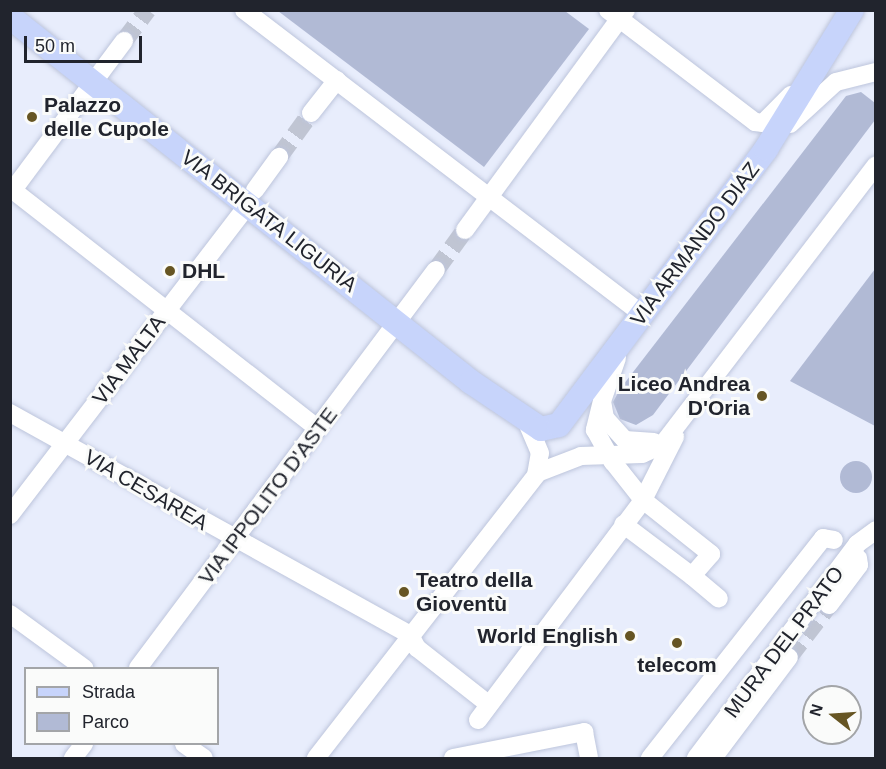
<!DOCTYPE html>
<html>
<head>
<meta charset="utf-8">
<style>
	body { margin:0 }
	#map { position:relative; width:886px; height:769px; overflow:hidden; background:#e8edfc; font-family:Arial,sans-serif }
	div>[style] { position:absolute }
	.green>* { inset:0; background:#b1bad5 }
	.round { border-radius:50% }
	.minor-tunnel>* { height:18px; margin-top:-9px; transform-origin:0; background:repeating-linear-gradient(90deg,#c0c5d3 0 18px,transparent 0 27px) }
	.roads { filter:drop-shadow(0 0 2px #bdc5dc) drop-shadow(0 0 2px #bdc5dc) }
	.minor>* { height:18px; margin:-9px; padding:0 9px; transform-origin:9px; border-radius:9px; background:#fff }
	.major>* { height:24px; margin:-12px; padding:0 12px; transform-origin:12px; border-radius:12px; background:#c7d4fb }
	.dots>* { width:16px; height:16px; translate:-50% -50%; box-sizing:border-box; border:3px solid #fafbfa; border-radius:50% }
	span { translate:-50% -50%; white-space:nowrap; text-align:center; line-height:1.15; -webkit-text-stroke:6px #fafbfa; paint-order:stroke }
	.poi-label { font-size:21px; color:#21242d; font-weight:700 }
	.left { translate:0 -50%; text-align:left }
	.right { translate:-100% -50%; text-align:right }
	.street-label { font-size:21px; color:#21242d }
	.frame { position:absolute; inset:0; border:12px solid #21242d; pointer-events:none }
	.legend { position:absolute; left:24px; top:667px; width:195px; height:78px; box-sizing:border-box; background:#fafbfa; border:2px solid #a3a5a8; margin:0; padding:8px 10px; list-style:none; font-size:18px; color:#21242d }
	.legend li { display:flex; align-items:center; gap:12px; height:30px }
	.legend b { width:30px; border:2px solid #a3a5a8 }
	.north { position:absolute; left:802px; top:685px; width:60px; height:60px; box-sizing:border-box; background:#fafbfa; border:2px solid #a3a5a8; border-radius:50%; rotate:287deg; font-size:16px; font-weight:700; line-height:24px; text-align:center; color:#21242d }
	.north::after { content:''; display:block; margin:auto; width:21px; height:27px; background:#665523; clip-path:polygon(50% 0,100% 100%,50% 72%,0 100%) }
	.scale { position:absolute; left:24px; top:36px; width:118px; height:27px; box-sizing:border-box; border:3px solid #21242d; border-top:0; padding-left:8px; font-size:18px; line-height:21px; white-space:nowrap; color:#21242d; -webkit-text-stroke:4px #fafbfa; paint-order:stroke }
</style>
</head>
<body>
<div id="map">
	<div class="green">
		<div style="clip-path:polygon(278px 11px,565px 11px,589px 29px,484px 167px)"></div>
		<div style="clip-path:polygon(861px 92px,875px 103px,875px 120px,653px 415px,636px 425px,620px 419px,613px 402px,620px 389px,846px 96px)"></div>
		<div style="clip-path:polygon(875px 269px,875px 426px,790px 381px)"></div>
		<div class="round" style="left:840px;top:461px;width:32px;height:32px"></div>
	</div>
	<div class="minor-tunnel">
		<div style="left:124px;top:41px;width:39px;rotate:-53deg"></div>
		<div style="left:279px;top:157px;width:54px;rotate:-54deg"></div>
		<div style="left:436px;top:270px;width:49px;rotate:-54.1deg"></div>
		<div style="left:789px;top:657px;width:66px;rotate:-52.4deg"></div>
	</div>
	<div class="roads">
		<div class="minor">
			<div style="left:244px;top:10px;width:501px;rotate:37.37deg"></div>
			<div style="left:608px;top:10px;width:185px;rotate:37.3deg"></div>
			<div style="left:755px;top:122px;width:8px;rotate:7deg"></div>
			<div style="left:763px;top:123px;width:40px;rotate:-45deg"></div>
			<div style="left:311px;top:113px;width:42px;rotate:-51.8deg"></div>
			<div style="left:790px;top:124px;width:62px;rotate:-42.4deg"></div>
			<div style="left:836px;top:82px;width:41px;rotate:-14deg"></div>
			<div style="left:10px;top:188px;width:391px;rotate:38deg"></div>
			<div style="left:13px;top:190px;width:186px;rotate:-53.3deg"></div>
			<div style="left:255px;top:190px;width:41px;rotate:-54deg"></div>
			<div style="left:465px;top:230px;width:273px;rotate:-53.8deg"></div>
			<div style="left:617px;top:358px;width:46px;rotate:109.2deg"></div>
			<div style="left:602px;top:401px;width:17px;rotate:80deg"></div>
			<div style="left:605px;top:418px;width:30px;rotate:48deg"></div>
			<div style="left:625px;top:440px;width:29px;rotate:4deg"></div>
			<div style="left:602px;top:401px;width:30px;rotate:104deg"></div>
			<div style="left:595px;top:430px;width:37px;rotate:61deg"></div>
			<div style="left:613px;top:462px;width:48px;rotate:51.7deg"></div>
			<div style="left:643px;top:500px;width:87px;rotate:38.5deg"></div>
			<div style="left:711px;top:554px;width:29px;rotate:131deg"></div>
			<div style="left:692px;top:576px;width:86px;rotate:-143deg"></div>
			<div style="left:10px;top:413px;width:457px;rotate:29deg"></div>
			<div style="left:410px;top:635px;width:15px;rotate:62deg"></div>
			<div style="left:417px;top:648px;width:89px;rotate:38.2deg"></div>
			<div style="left:537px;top:473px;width:47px;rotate:-21.1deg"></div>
			<div style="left:581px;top:456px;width:61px;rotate:-1.9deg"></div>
			<div style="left:642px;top:454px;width:22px;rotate:-24deg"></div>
			<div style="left:662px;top:445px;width:352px;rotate:-52.6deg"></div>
			<div style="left:10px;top:515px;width:391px;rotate:-52.5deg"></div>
			<div style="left:692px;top:576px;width:35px;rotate:40deg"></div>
			<div style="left:829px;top:605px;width:50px;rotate:-53.1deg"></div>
			<div style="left:859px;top:565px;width:7px;rotate:-98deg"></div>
			<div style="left:10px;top:614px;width:92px;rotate:36.1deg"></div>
			<div style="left:138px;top:668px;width:497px;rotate:-53.2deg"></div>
			<div style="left:478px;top:720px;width:275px;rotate:-53.1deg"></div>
			<div style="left:643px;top:500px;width:71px;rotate:-63.1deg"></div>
			<div style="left:184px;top:744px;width:24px;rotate:35deg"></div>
			<div style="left:73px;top:758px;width:18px;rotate:-52deg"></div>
			<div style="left:316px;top:758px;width:358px;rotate:-52.1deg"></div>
			<div style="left:536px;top:475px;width:22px;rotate:-80deg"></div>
			<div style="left:540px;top:453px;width:30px;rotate:-113deg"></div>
			<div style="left:453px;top:758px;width:134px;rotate:-11.2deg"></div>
			<div style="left:584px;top:732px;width:26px;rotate:79deg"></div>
			<div style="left:650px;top:758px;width:280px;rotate:-51.8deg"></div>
			<div style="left:823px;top:538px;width:11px;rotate:10deg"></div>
			<div style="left:696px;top:758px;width:268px;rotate:-53deg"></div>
			<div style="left:857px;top:544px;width:24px;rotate:-36deg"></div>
			<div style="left:713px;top:758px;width:126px;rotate:-53deg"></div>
		</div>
		<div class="major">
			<div style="left:10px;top:17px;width:588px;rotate:38.37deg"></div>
			<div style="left:471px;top:382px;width:84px;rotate:33.9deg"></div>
			<div style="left:541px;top:429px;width:18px;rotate:-13deg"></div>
			<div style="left:559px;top:425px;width:345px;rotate:-53.1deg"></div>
			<div style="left:766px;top:149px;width:163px;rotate:-58.3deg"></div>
		</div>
	</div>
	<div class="dots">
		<div style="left:32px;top:117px;background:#665523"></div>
		<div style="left:170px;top:271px;background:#665523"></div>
		<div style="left:762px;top:396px;background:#665523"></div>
		<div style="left:404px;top:592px;background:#665523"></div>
		<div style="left:630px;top:636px;background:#665523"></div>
		<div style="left:677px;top:643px;background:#665523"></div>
	</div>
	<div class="poi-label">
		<span class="left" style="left:44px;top:117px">Palazzo<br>delle Cupole</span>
		<span class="left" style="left:182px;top:271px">DHL</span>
		<span class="right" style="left:750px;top:396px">Liceo Andrea<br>D'Oria</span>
		<span class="left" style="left:416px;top:592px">Teatro della<br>Gioventù</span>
		<span class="right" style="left:618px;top:636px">World English</span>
		<span style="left:677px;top:665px">telecom</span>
	</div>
	<div class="street-label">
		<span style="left:269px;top:221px;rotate:38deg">VIA BRIGATA LIGURIA</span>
		<span style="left:695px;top:244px;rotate:-53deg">VIA ARMANDO DIAZ</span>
		<span style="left:129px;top:360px;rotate:-53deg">VIA MALTA</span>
		<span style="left:146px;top:490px;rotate:30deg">VIA CESAREA</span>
		<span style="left:268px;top:496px;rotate:-53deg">VIA IPPOLITO D'ASTE</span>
		<span style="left:784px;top:642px;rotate:-53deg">MURA DEL PRATO</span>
	</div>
	<div class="frame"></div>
	<ul class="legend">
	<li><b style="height:8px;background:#c7d4fb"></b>Strada</li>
	<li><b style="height:16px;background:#b1bad5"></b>Parco</li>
	</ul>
	<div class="north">N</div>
	<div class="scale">50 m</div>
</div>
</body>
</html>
